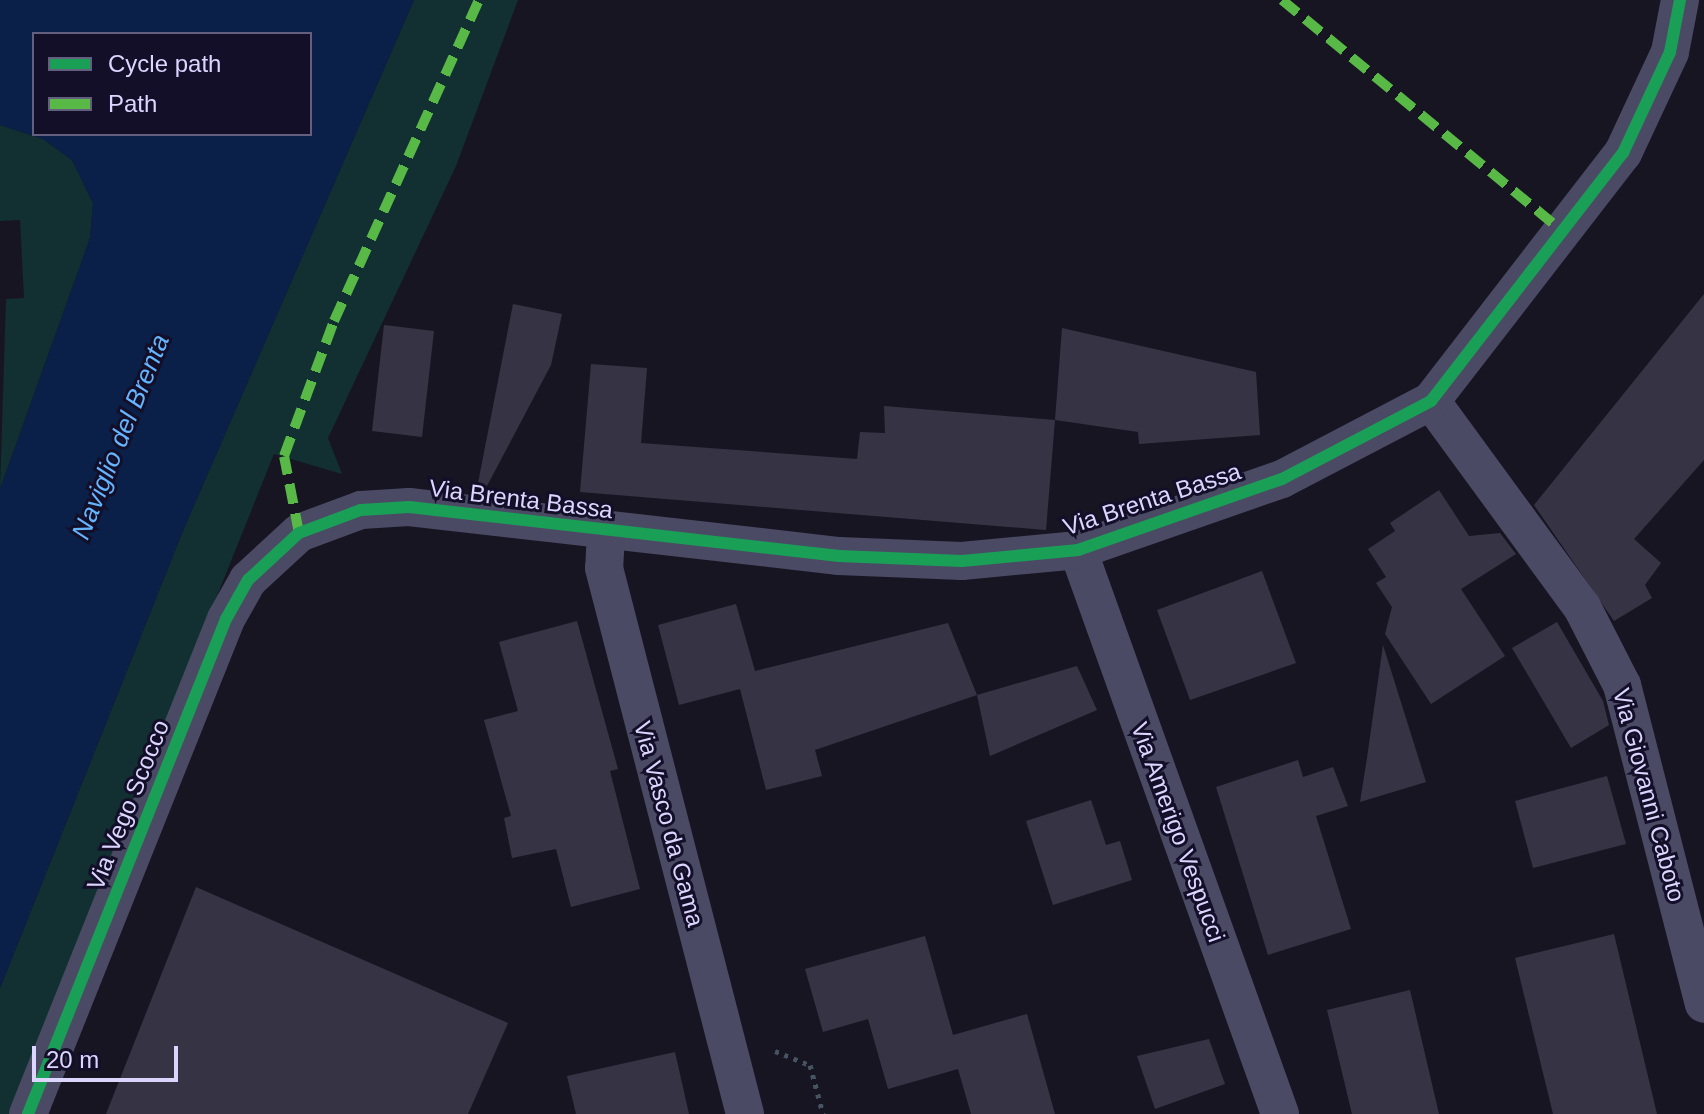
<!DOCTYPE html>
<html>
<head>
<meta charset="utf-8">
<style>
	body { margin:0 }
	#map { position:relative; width:1704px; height:1114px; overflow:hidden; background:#181523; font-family:Arial,sans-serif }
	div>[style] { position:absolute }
	.green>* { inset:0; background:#122f31 }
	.water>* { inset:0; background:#0b2048 }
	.building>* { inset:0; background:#363345 }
	.path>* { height:5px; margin-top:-2.5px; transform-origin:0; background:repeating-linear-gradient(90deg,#465363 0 4px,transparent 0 10px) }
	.minor>* { height:38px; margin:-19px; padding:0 19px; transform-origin:19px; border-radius:19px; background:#4b4a64 }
	.quiet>* { height:10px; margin-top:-5px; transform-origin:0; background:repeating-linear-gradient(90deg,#58b947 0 20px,transparent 0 30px) }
	.cycleway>* { height:12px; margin:-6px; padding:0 6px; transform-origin:6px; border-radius:6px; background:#1a9f57 }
	span { translate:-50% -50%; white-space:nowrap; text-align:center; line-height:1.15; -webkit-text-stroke:6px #140f29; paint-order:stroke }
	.street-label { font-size:24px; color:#dcd6ff }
	.water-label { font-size:26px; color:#64b4ff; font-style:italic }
	.legend { position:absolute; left:32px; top:32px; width:280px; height:104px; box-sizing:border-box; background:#140f29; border:2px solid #645f7f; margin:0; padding:10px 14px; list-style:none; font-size:24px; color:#dcd6ff }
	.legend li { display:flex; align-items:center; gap:16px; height:40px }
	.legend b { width:40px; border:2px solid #645f7f }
	.scale { position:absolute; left:32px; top:1046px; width:146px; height:36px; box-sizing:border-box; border:4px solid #dcd6ff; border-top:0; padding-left:10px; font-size:24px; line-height:28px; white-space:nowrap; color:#dcd6ff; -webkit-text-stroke:6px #140f29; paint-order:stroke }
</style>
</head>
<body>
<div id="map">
	<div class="green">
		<div style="clip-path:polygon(414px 0,518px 0,456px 166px,328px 438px,342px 474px,274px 454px,9px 1114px,0 1114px,0 988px,182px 533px)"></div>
		<div style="clip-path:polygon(0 125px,43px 139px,72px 160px,93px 203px,90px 238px,0 489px,6px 299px,24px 298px,20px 220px,0 221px)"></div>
	</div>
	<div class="water">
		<div style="clip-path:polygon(evenodd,0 0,414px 0,182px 533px,0 988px,0 489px,90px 238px,93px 203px,72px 160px,43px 139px,0 125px,0 0,34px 34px,310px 34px,310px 134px,34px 134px,34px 34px)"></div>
	</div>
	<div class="building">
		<div style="clip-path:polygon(1704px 294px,1704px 460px,1634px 539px,1661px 563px,1645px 585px,1652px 598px,1614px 621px,1534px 505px)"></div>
		<div style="clip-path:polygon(513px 304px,562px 314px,551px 365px,487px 486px,478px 483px)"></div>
		<div style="clip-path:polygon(384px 325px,434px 331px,422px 437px,372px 431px)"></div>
		<div style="clip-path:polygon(1062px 328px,1256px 372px,1260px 435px,1139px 444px,1138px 432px,1055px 420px)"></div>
		<div style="clip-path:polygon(591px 364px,647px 368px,641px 443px,857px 459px,860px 432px,885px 433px,884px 406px,1055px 420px,1046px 530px,580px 492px)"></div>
		<div style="clip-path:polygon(1439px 490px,1469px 536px,1500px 533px,1516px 554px,1461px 589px,1505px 656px,1431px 704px,1385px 634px,1392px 607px,1376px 583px,1386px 577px,1368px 549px,1395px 531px,1390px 523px)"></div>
		<div style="clip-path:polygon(1262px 571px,1296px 663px,1190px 700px,1157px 610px)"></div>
		<div style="clip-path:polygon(736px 604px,755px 671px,948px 623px,977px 695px,815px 750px,822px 776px,766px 790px,740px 689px,679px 705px,658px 625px)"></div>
		<div style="clip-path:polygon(577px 621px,618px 769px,610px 771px,640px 889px,571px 907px,556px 849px,512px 858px,504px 818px,511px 816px,484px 720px,518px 711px,499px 642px)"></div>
		<div style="clip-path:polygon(1557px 622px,1603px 701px,1609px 725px,1571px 748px,1512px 648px)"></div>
		<div style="clip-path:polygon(1383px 645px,1426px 782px,1360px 802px,1367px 758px)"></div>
		<div style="clip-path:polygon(1077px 666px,1097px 710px,990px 756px,977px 695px)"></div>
		<div style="clip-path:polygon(1298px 760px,1303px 777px,1333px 767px,1348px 806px,1316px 816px,1351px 929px,1268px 955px,1216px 787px)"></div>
		<div style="clip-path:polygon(1607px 776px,1626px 844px,1533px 868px,1515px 801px)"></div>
		<div style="clip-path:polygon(1091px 800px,1106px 845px,1120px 841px,1132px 880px,1053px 905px,1026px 821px)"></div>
		<div style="clip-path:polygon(196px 887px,508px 1023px,468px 1114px,106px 1114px)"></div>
		<div style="clip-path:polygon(1614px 934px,1657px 1114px,1553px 1114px,1515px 958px)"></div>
		<div style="clip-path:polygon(925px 936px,953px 1035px,1027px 1014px,1055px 1114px,971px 1114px,958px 1069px,888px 1089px,868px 1019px,823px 1032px,805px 969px)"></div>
		<div style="clip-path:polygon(1410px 990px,1439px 1114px,1352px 1114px,1327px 1010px)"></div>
		<div style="clip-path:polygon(1209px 1039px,1225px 1084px,1155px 1109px,1137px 1056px)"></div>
		<div style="clip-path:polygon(675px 1052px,689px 1114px,576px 1114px,567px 1076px)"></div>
	</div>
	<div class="path">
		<div style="left:775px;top:1051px;width:38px;rotate:22deg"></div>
		<div style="left:810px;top:1065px;width:51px;rotate:75.1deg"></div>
	</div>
	<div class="minor">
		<div style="left:1431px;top:401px;width:255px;rotate:53.8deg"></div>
		<div style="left:1582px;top:607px;width:88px;rotate:62.9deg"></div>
		<div style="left:1622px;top:685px;width:329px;rotate:75.6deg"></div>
		<div style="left:606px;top:533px;width:35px;rotate:93deg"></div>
		<div style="left:604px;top:568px;width:564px;rotate:75.52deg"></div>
		<div style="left:1078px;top:550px;width:599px;rotate:70.29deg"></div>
		<div style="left:28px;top:1114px;width:533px;rotate:-68.2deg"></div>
		<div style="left:226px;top:619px;width:45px;rotate:-60.6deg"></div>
		<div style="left:248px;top:580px;width:69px;rotate:-42.7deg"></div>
		<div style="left:299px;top:533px;width:66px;rotate:-20.4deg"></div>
		<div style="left:361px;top:510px;width:48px;rotate:-3.6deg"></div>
		<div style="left:409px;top:507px;width:433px;rotate:6.5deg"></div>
		<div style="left:839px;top:556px;width:123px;rotate:2.3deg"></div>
		<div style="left:962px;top:561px;width:117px;rotate:-5.4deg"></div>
		<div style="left:1078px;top:550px;width:216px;rotate:-19.2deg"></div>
		<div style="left:1282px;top:479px;width:168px;rotate:-27.6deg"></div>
		<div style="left:1431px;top:401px;width:314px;rotate:-52.3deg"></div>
		<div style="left:1623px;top:153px;width:111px;rotate:-65deg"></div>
		<div style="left:1670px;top:52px;width:53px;rotate:-79.1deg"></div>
	</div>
	<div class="quiet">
		<div style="left:1282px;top:0;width:364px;rotate:39.5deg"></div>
		<div style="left:299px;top:533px;width:78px;rotate:-101deg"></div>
		<div style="left:284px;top:456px;width:144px;rotate:-69.7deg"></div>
		<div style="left:334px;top:321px;width:352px;rotate:-65.7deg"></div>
	</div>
	<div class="cycleway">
		<div style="left:28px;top:1114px;width:533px;rotate:-68.2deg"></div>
		<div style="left:226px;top:619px;width:45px;rotate:-60.6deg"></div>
		<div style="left:248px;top:580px;width:69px;rotate:-42.7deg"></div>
		<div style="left:299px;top:533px;width:66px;rotate:-20.4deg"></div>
		<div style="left:361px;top:510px;width:48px;rotate:-3.6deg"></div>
		<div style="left:409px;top:507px;width:433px;rotate:6.5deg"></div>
		<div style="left:839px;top:556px;width:123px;rotate:2.3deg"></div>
		<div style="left:962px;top:561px;width:117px;rotate:-5.4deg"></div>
		<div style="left:1078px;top:550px;width:216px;rotate:-19.2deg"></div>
		<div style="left:1282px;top:479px;width:168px;rotate:-27.6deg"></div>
		<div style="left:1431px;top:401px;width:314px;rotate:-52.3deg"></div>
		<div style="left:1623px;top:153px;width:111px;rotate:-65deg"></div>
		<div style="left:1670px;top:52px;width:53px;rotate:-79.1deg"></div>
	</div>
	<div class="street-label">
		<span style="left:521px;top:499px;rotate:7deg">Via Brenta Bassa</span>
		<span style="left:1152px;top:499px;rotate:-18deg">Via Brenta Bassa</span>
		<span style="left:1649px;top:795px;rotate:75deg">Via Giovanni Caboto</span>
		<span style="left:128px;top:805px;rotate:-68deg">Via Vego Scocco</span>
		<span style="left:669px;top:824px;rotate:75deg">Via Vasco da Gama</span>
		<span style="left:1178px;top:832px;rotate:70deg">Via Amerigo Vespucci</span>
	</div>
	<div class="water-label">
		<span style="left:121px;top:437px;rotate:-68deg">Naviglio del Brenta</span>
	</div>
	<ul class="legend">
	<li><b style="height:10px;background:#1a9f57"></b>Cycle path</li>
	<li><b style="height:10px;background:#58b947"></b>Path</li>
	</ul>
	<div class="scale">20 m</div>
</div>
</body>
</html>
